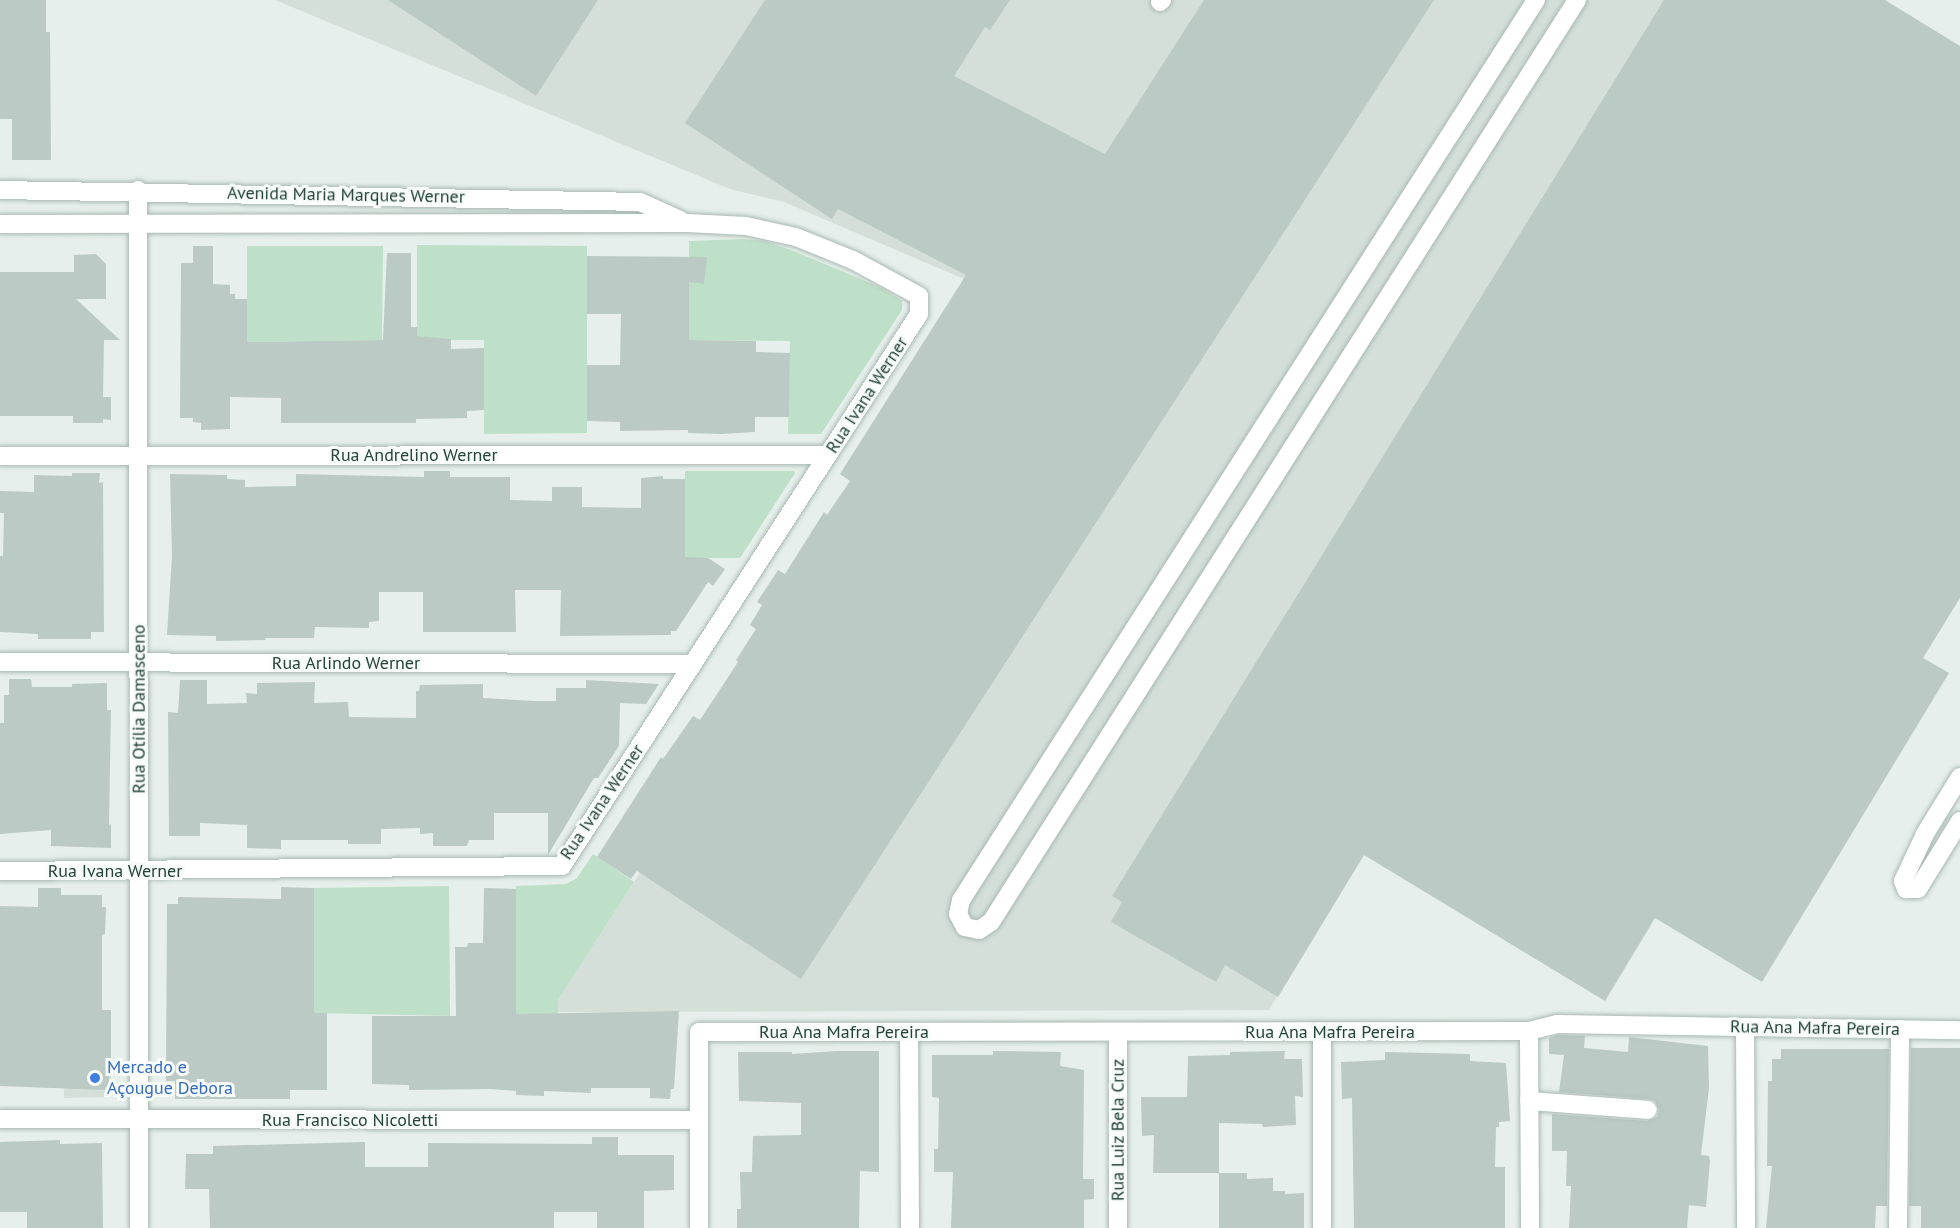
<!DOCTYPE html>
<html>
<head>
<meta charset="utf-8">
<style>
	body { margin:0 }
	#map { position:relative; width:1960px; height:1228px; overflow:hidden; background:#e6efeb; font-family:"PT Sans",sans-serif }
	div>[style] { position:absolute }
	.built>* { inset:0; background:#d4dfda }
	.green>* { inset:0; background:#bfe0c8 }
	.building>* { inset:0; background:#bbcac4 }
	.roads { filter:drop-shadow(0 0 2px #a8b8b2) drop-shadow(0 0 2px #a8b8b2) }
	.minor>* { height:18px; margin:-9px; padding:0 9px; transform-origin:9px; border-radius:9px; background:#fff }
	.dots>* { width:16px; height:16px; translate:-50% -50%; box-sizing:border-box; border:3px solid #f7fbf9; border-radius:50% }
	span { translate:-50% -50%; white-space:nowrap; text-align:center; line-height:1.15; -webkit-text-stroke:6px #f7fbf9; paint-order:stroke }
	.street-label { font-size:18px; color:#24423a }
	.shop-label { font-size:18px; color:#366cbe }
	.left { translate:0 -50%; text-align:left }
</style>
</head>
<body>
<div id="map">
	<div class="built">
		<div style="clip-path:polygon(275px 0,1887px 0,1269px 1010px,595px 1012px,558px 1012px,558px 1000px,765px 679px,964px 279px,784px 202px,730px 189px)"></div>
		<div style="clip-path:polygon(63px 1041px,111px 1041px,111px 1097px,64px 1098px)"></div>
	</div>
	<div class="green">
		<div style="clip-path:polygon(742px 239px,764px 241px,791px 250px,882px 288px,902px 301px,902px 310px,821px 434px,788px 434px,790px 341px,689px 340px,689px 241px)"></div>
		<div style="clip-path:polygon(417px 245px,587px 246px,587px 433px,484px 434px,484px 340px,417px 340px)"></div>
		<div style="clip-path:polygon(247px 246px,383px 246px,382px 340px,247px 342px)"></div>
		<div style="clip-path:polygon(685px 471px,794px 471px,795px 473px,740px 558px,685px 558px)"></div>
		<div style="clip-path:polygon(593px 854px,634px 882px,558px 1000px,558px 1015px,516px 1014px,516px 886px,566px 884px,577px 878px)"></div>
		<div style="clip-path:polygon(449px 886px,450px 1016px,314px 1013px,314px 888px)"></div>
	</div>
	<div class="building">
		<div style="clip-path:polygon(0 0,46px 0,46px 32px,50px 32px,51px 160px,12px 160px,12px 119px,0 119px)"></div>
		<div style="clip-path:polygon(388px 0,598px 0,536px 96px)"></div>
		<div style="clip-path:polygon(765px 0,1010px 0,990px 30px,985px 27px,954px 76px,1105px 154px,1204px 0,1434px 0,801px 979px,637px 871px,631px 879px,597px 857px,661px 757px,663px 759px,693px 716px,700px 720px,738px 662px,736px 660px,756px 629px,750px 625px,762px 605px,757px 602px,778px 570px,785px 574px,824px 512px,827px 515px,850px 481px,840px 474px,966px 275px,838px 209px,832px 219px,685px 123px)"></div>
		<div style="clip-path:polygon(1664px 0,1885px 0,1960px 46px,1960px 598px,1923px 658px,1949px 673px,1762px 982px,1655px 918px,1605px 1001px,1364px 855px,1278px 997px,1225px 965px,1216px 982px,1111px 922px,1122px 902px,1112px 896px)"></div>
		<div style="clip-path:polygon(193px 246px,213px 246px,213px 284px,230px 285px,230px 294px,235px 294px,235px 299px,247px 299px,247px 342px,383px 340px,387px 253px,411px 253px,411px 327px,417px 327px,417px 336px,451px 339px,451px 349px,484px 348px,484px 410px,467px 411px,467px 418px,416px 419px,416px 423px,281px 423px,281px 398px,230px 397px,230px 429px,201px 430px,201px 423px,193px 422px,193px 418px,180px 418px,181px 263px,193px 263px)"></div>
		<div style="clip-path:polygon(96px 254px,106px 264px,106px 299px,76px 299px,120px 340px,104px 340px,103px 397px,111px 397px,111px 420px,103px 419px,103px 423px,73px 423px,73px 416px,0 416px,0 272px,74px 272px,74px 255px)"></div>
		<div style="clip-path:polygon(587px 256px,707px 257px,704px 284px,689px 282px,689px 340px,756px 341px,756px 352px,790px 353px,789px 417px,755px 417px,755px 432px,721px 434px,688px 433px,688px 430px,620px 431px,620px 422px,587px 421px,587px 365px,620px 365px,621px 314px,587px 314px)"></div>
		<div style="clip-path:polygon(424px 471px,450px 471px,450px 477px,510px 477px,510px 500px,552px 501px,552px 487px,582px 487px,582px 507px,641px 508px,641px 478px,663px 476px,663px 479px,685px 479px,685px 557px,708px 558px,725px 569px,713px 586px,708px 582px,676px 631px,671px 631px,671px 635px,560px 636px,561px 590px,515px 590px,516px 632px,423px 632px,423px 592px,379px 592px,379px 621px,369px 622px,369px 628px,315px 627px,314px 638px,265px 638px,266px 640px,216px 641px,216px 636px,167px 635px,172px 556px,170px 474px,227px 475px,227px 479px,245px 480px,245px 487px,296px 486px,296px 474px,424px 477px)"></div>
		<div style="clip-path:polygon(72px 473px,100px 473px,99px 483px,103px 482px,104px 632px,91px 632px,91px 639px,38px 639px,38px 634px,0 632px,0 556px,3px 556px,4px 513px,0 513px,0 491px,34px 492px,34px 475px,72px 476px)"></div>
		<div style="clip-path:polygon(9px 679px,31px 679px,32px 687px,72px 687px,72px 684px,107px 683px,107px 710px,111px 710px,109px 825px,111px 824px,111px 848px,51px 846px,51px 830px,0 834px,0 723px,4px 723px,4px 695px,9px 695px)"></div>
		<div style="clip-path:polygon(180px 680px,207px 680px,207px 704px,247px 703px,246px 693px,257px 694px,257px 683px,315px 682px,314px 703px,348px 702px,349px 717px,416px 718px,416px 691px,419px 691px,420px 685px,483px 684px,483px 698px,535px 701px,556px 701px,556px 688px,586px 688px,586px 680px,659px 684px,646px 704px,620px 703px,619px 746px,598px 778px,594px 778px,548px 855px,548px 813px,494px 813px,494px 840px,469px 840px,467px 846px,433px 846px,433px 833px,420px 834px,420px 828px,381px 829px,381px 844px,348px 844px,348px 840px,281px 840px,281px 849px,247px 848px,247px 825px,200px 823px,200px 836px,169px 836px,168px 712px,178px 713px)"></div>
		<div style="clip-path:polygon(281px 887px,314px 888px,314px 1013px,327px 1013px,327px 1090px,290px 1090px,290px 1099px,175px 1099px,175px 1081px,166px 1081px,167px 904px,178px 904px,178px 897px,281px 899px)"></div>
		<div style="clip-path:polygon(38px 888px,61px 888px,61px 895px,102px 895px,102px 907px,106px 907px,105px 934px,102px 935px,102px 1010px,111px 1010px,111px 1071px,109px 1071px,109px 1086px,105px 1087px,105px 1090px,0 1086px,0 906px,38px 907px)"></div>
		<div style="clip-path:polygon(484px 888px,516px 889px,516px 1014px,679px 1011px,674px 1089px,671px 1089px,670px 1099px,650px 1098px,650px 1088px,591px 1088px,591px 1093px,544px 1091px,544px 1096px,516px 1095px,516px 1091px,491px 1089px,409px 1090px,409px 1085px,372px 1084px,372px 1016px,456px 1016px,455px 947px,467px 947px,468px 943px,483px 943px)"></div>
		<div style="clip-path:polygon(1558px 1035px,1585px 1036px,1584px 1048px,1628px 1052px,1629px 1037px,1708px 1046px,1709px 1088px,1701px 1155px,1709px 1156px,1710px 1161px,1706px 1207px,1689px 1205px,1687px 1228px,1569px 1228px,1571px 1186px,1566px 1186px,1567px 1151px,1552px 1151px,1552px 1114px,1647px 1121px,1657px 1117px,1659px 1110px,1655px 1101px,1649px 1099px,1559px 1092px,1564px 1055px,1549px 1054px,1549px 1038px)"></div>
		<div style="clip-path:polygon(1911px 1048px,1960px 1048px,1960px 1228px,1921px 1228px,1921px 1206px,1909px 1206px)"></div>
		<div style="clip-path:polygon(1781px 1049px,1889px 1049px,1887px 1206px,1876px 1206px,1875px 1228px,1766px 1228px,1772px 1166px,1767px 1166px,1768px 1081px,1772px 1081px,1772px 1059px,1781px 1059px)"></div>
		<div style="clip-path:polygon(837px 1051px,879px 1051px,879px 1172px,860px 1171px,859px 1228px,737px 1228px,737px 1209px,741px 1209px,740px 1172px,752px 1172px,753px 1136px,801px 1135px,801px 1103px,739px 1101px,738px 1052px,792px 1052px,792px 1054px)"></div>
		<div style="clip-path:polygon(993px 1051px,1061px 1052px,1060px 1066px,1084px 1070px,1083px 1179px,1094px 1179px,1094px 1199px,1084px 1200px,1084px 1228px,951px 1228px,953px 1172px,934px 1172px,934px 1149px,938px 1149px,939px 1098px,932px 1097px,932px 1055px,993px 1055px)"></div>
		<div style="clip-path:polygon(1285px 1051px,1284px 1059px,1302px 1059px,1303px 1097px,1295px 1096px,1296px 1125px,1263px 1127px,1262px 1124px,1219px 1123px,1219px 1173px,1247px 1173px,1247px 1179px,1273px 1178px,1273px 1191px,1285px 1191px,1285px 1194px,1304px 1193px,1304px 1228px,1219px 1228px,1219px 1173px,1153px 1173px,1154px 1135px,1142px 1136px,1141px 1097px,1187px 1097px,1188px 1056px,1230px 1055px,1230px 1052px)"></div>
		<div style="clip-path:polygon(1385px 1052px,1470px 1054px,1470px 1061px,1506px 1063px,1510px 1121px,1499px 1122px,1499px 1127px,1496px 1127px,1495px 1167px,1505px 1167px,1505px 1228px,1354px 1228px,1352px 1098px,1342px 1099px,1341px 1062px,1385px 1060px)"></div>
		<div style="clip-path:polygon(592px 1137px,618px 1137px,618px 1155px,674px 1155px,674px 1190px,644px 1191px,644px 1228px,597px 1228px,597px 1212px,554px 1212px,554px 1228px,210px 1228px,209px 1189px,185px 1189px,186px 1154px,213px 1154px,213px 1146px,365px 1142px,365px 1167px,428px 1167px,428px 1143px,592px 1144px)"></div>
		<div style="clip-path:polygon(60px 1140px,60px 1144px,102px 1143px,103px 1228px,27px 1228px,27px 1212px,0 1212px,0 1142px)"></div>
	</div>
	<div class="roads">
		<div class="minor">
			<div style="left:1536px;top:0;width:1068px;rotate:122.57deg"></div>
			<div style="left:961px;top:900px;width:14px;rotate:102deg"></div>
			<div style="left:958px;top:914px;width:15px;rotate:62deg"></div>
			<div style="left:965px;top:927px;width:14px;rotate:12deg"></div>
			<div style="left:979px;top:930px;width:14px;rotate:-34deg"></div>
			<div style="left:991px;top:922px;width:1092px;rotate:-57.56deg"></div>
			<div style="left:1160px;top:2px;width:3px;rotate:-45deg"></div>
			<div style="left:0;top:190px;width:640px;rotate:1.07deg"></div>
			<div style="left:640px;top:202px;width:44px;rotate:24.2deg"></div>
			<div style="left:138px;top:190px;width:1038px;rotate:89.94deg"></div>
			<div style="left:0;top:224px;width:687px;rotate:-0.08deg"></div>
			<div style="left:687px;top:223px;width:59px;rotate:2.9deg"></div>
			<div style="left:746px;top:226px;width:51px;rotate:12.4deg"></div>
			<div style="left:796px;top:237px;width:61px;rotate:22deg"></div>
			<div style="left:853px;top:260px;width:75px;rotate:28.6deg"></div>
			<div style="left:919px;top:296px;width:18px;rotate:90deg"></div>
			<div style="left:919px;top:314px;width:657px;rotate:122.89deg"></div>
			<div style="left:562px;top:866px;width:562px;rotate:179.49deg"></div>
			<div style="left:0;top:456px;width:828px;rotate:-0.07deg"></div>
			<div style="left:0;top:662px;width:693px;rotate:0.17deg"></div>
			<div style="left:1960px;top:777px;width:67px;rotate:121.6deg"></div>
			<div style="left:1925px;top:834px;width:52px;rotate:115.1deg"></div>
			<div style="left:1903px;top:881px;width:9px;rotate:69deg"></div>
			<div style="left:1906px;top:889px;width:12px"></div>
			<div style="left:1918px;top:889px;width:80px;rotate:-58.3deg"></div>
			<div style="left:1745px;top:1027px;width:201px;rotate:89.7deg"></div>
			<div style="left:1529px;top:1031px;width:197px;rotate:89.7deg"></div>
			<div style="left:909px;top:1032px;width:196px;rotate:89.7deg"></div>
			<div style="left:1118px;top:1032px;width:196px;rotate:90deg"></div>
			<div style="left:1322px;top:1032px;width:196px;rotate:90deg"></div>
			<div style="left:1529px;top:1101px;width:119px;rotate:4.3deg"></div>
			<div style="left:0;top:1119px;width:699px;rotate:0.08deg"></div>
			<div style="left:699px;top:1228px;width:196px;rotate:-90deg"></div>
			<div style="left:699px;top:1032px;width:830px;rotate:-0.07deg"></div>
			<div style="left:1529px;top:1031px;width:29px;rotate:-14deg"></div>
			<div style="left:1557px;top:1024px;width:403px;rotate:0.9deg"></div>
			<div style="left:1898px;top:1228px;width:199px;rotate:-89.4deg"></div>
		</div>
	</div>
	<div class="dots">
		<div style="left:95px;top:1078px;background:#3f7fe0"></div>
	</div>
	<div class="street-label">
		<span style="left:346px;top:195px;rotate:1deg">Avenida Maria Marques Werner</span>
		<span style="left:867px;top:395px;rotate:-57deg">Rua Ivana Werner</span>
		<span style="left:414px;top:455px">Rua Andrelino Werner</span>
		<span style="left:346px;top:663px">Rua Arlindo Werner</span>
		<span style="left:139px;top:709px;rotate:-90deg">Rua Otília Damasceno</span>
		<span style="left:602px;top:802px;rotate:-56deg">Rua Ivana Werner</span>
		<span style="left:115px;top:871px">Rua Ivana Werner</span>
		<span style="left:1815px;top:1028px;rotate:1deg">Rua Ana Mafra Pereira</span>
		<span style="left:844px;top:1032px">Rua Ana Mafra Pereira</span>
		<span style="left:1330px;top:1032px">Rua Ana Mafra Pereira</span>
		<span style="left:350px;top:1120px">Rua Francisco Nicoletti</span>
		<span style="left:1118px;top:1130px;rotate:-90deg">Rua Luiz Bela Cruz</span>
	</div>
	<div class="shop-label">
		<span class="left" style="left:107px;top:1078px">Mercado e<br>Açougue Debora</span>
	</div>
</div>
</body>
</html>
